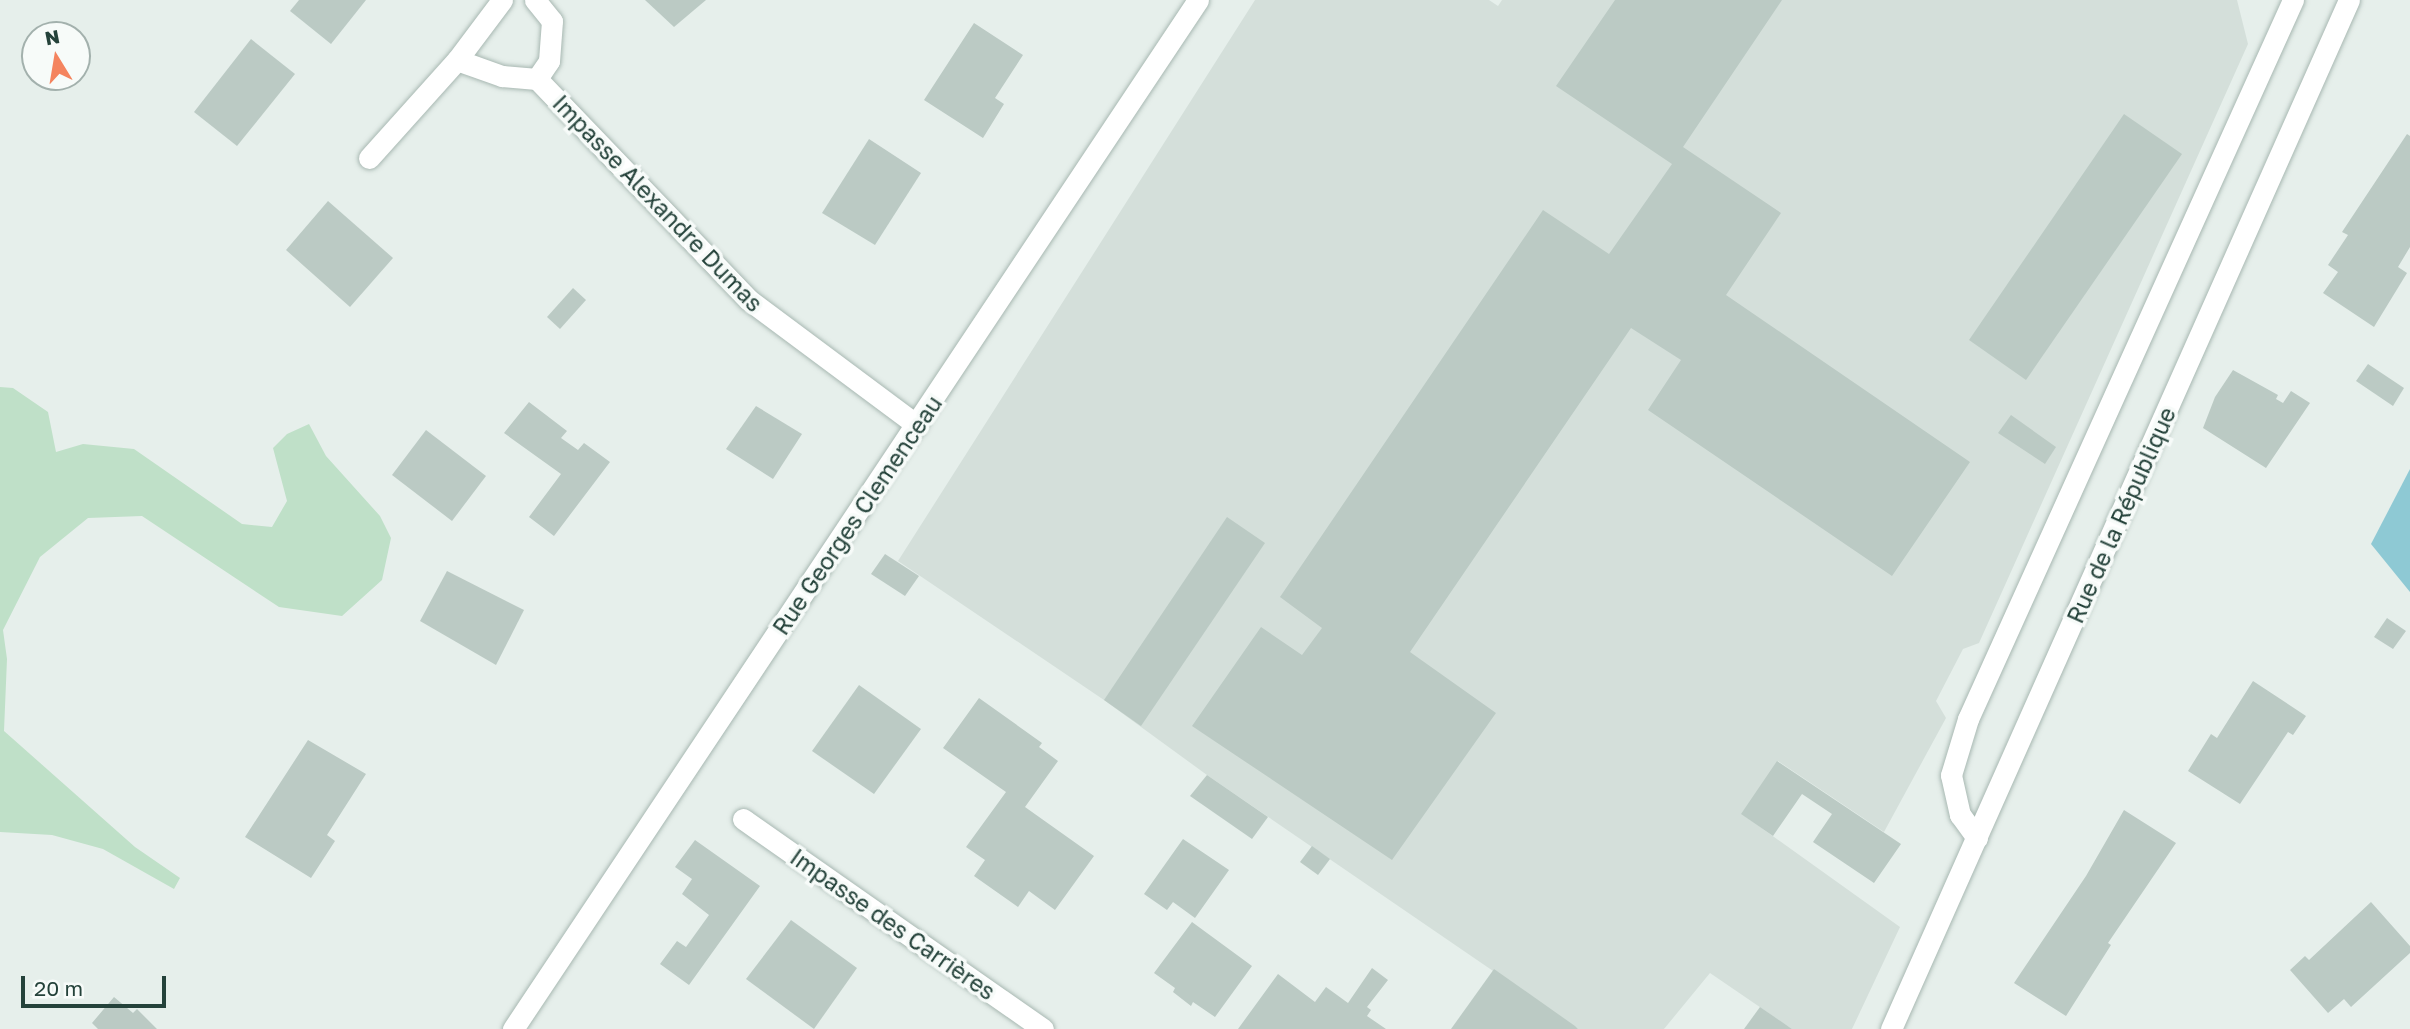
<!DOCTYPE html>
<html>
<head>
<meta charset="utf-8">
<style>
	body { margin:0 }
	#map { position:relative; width:2410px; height:1029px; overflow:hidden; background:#e6efeb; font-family:"Golos Text",sans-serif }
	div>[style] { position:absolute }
	.built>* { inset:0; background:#d4dfda }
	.green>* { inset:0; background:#bfe0c8 }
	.water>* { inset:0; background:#8ec9d4 }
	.building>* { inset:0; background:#bbcac4 }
	.roads { filter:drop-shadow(0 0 2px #a8b8b2) drop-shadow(0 0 2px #a8b8b2) }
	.lane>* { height:21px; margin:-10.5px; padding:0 10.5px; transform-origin:10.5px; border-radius:10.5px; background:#fff }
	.street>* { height:21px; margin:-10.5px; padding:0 10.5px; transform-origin:10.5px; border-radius:10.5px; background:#fff }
	.secondary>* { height:21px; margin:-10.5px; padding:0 10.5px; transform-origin:10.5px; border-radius:10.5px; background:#fff }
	span { translate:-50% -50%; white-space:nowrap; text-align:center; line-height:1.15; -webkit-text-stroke:7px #f7fbf9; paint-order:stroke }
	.street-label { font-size:23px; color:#24423a }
	.north { position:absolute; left:21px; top:21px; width:70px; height:70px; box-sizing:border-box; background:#f7fbf9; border:2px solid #a3b1ad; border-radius:50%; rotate:349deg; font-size:19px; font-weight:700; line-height:28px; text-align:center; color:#24423a }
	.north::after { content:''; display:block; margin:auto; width:24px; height:32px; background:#f4845f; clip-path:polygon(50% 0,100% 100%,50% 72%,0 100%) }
	.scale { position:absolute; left:21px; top:976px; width:145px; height:32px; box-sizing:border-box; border:4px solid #24423a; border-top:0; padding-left:9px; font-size:21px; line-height:24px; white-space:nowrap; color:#24423a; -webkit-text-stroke:5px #f7fbf9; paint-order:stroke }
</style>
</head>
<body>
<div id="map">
	<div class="built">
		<div style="clip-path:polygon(1255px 0,1489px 0,1498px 6px,1502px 0,2237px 0,2248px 44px,1979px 643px,1963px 649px,1936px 701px,1946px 718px,1884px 832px,1778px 761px,1742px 814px,1900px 927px,1852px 1029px,1792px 1029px,1710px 973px,1664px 1029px,1578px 1029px,1207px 775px,1104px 700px,898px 561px)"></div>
	</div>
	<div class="green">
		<div style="clip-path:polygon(0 387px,13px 388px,48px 412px,56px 452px,83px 444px,134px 449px,242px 524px,272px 527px,287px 501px,273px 448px,287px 434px,309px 424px,326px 456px,380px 516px,391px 538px,382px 580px,342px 616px,279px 607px,142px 516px,88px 518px,40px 557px,3px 630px,7px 659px,4px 731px,135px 847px,180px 878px,174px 889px,103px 849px,52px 835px,0 832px)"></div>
	</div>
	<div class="water">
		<div style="clip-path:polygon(2410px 469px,2410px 592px,2371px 544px)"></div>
	</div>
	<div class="building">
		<div style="clip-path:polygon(299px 0,366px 0,331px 44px,290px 11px)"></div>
		<div style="clip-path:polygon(645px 0,706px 0,674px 27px)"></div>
		<div style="clip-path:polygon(1615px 0,1782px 0,1683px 147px,1781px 213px,1726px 295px,1970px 462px,1892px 576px,1648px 410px,1681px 360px,1631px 328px,1410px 652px,1496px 713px,1392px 860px,1192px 726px,1261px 627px,1302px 655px,1322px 628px,1280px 597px,1543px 210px,1609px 254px,1672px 164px,1556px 86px)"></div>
		<div style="clip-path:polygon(974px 23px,1023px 55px,995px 98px,1004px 104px,983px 138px,924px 100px)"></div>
		<div style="clip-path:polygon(251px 39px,295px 74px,237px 146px,194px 112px)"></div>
		<div style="clip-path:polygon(2124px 114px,2182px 154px,2026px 380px,1969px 340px)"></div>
		<div style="clip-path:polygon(2407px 134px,2410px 136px,2410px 247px,2398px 267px,2407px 273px,2374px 327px,2323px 293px,2338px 272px,2328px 265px,2348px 235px,2342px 232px)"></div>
		<div style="clip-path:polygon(869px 139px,921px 173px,875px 245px,822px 213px)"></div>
		<div style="clip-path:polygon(328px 201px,393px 258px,350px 307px,286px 250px)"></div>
		<div style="clip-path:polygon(573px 288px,586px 300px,560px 329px,547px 317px)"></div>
		<div style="clip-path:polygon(2368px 364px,2404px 388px,2393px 406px,2356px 381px)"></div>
		<div style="clip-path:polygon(2233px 370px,2278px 395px,2276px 399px,2283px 403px,2291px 391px,2310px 403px,2266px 468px,2203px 428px,2215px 397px)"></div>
		<div style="clip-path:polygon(529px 402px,567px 431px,561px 438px,578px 450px,584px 443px,610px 462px,554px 536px,529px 517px,561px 474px,504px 433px)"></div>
		<div style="clip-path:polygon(756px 406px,802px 434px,773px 479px,726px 449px)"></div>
		<div style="clip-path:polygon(2011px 415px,2056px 447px,2045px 464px,1998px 433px)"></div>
		<div style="clip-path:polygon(426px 430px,486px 476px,452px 521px,392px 475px)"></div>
		<div style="clip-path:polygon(1227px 517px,1265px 543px,1141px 726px,1104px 700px)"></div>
		<div style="clip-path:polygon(885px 554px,919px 576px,905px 596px,871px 574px)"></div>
		<div style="clip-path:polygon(447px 571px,524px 610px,496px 665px,420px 621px)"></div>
		<div style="clip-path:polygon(2387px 618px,2406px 631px,2393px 649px,2374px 637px)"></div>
		<div style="clip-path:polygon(2253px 681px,2306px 716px,2293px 735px,2288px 732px,2240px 804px,2188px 771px,2211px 734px,2217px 738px)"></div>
		<div style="clip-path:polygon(859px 685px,921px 729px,874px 794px,812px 751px)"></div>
		<div style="clip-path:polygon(979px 698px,1042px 743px,1039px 747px,1058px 761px,1025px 807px,1094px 856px,1055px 910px,1029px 891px,1018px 907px,974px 876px,985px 860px,966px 847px,1006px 792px,943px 748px)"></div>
		<div style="clip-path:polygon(308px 740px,366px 774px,327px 835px,335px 841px,311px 878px,245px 837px)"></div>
		<div style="clip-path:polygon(1777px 761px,1901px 844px,1874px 883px,1813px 842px,1832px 814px,1802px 794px,1773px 836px,1741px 814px)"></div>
		<div style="clip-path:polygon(1207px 775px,1268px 817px,1252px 839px,1190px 796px)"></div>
		<div style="clip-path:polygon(2124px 810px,2176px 843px,2108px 943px,2111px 945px,2066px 1016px,2014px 983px,2086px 876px)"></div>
		<div style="clip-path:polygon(1183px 839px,1229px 870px,1195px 918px,1173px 902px,1167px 910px,1144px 894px)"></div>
		<div style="clip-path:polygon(695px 840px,760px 886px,689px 985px,660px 964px,677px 941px,686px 947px,709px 915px,682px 894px,692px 879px,675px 867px)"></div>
		<div style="clip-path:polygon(1312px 846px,1330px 859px,1318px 875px,1300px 862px)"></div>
		<div style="clip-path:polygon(2371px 902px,2410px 946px,2410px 953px,2351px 1007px,2344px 999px,2328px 1013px,2290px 970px,2305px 956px,2309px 960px)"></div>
		<div style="clip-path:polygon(791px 920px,857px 968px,814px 1029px,746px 979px)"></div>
		<div style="clip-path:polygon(1192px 922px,1252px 966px,1215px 1017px,1193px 1002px,1191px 1006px,1173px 992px,1175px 988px,1154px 973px)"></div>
		<div style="clip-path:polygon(1372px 968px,1388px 980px,1367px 1007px,1371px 1010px,1367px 1016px,1386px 1029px,1238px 1029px,1278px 974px,1315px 1002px,1326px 987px,1348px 1003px)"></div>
		<div style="clip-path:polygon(1494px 969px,1575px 1026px,1578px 1029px,1451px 1029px)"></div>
		<div style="clip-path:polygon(114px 997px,133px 1013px,137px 1009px,157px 1029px,98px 1029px,92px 1023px)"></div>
		<div style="clip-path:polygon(1760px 1007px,1782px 1022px,1792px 1029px,1744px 1029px)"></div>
	</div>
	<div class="roads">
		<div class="lane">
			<div style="left:1977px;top:838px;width:29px;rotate:-126deg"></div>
			<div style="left:1960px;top:815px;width:41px;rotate:-102.7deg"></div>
			<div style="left:1951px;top:775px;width:59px;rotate:-73.1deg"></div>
			<div style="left:1968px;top:719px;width:789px;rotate:-65.68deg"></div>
		</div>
		<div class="street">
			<div style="left:535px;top:0;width:27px;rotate:51deg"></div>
			<div style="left:552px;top:21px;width:40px;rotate:94.3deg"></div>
			<div style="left:549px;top:61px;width:22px;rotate:124deg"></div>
			<div style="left:537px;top:79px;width:306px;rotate:46.2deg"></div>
			<div style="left:749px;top:300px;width:209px;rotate:36.7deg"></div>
			<div style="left:457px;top:60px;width:48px;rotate:19.6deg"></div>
			<div style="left:502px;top:76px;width:35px;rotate:5deg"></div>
			<div style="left:369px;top:158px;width:132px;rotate:-48.1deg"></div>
			<div style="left:457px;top:60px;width:75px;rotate:-53.1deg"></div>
			<div style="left:743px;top:819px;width:366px;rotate:35deg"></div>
			<div style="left:513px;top:1029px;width:1236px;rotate:-56.35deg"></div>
		</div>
		<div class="secondary">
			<div style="left:1891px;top:1029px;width:1126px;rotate:-66.01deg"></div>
		</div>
	</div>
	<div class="street-label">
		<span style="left:658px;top:203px;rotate:46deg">Impasse Alexandre Dumas</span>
		<span style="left:857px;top:515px;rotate:-56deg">Rue Georges Clemenceau</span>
		<span style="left:2121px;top:515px;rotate:-66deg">Rue de la République</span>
		<span style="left:893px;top:924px;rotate:35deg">Impasse des Carrières</span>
	</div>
	<div class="north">N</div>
	<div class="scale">20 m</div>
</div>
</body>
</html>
